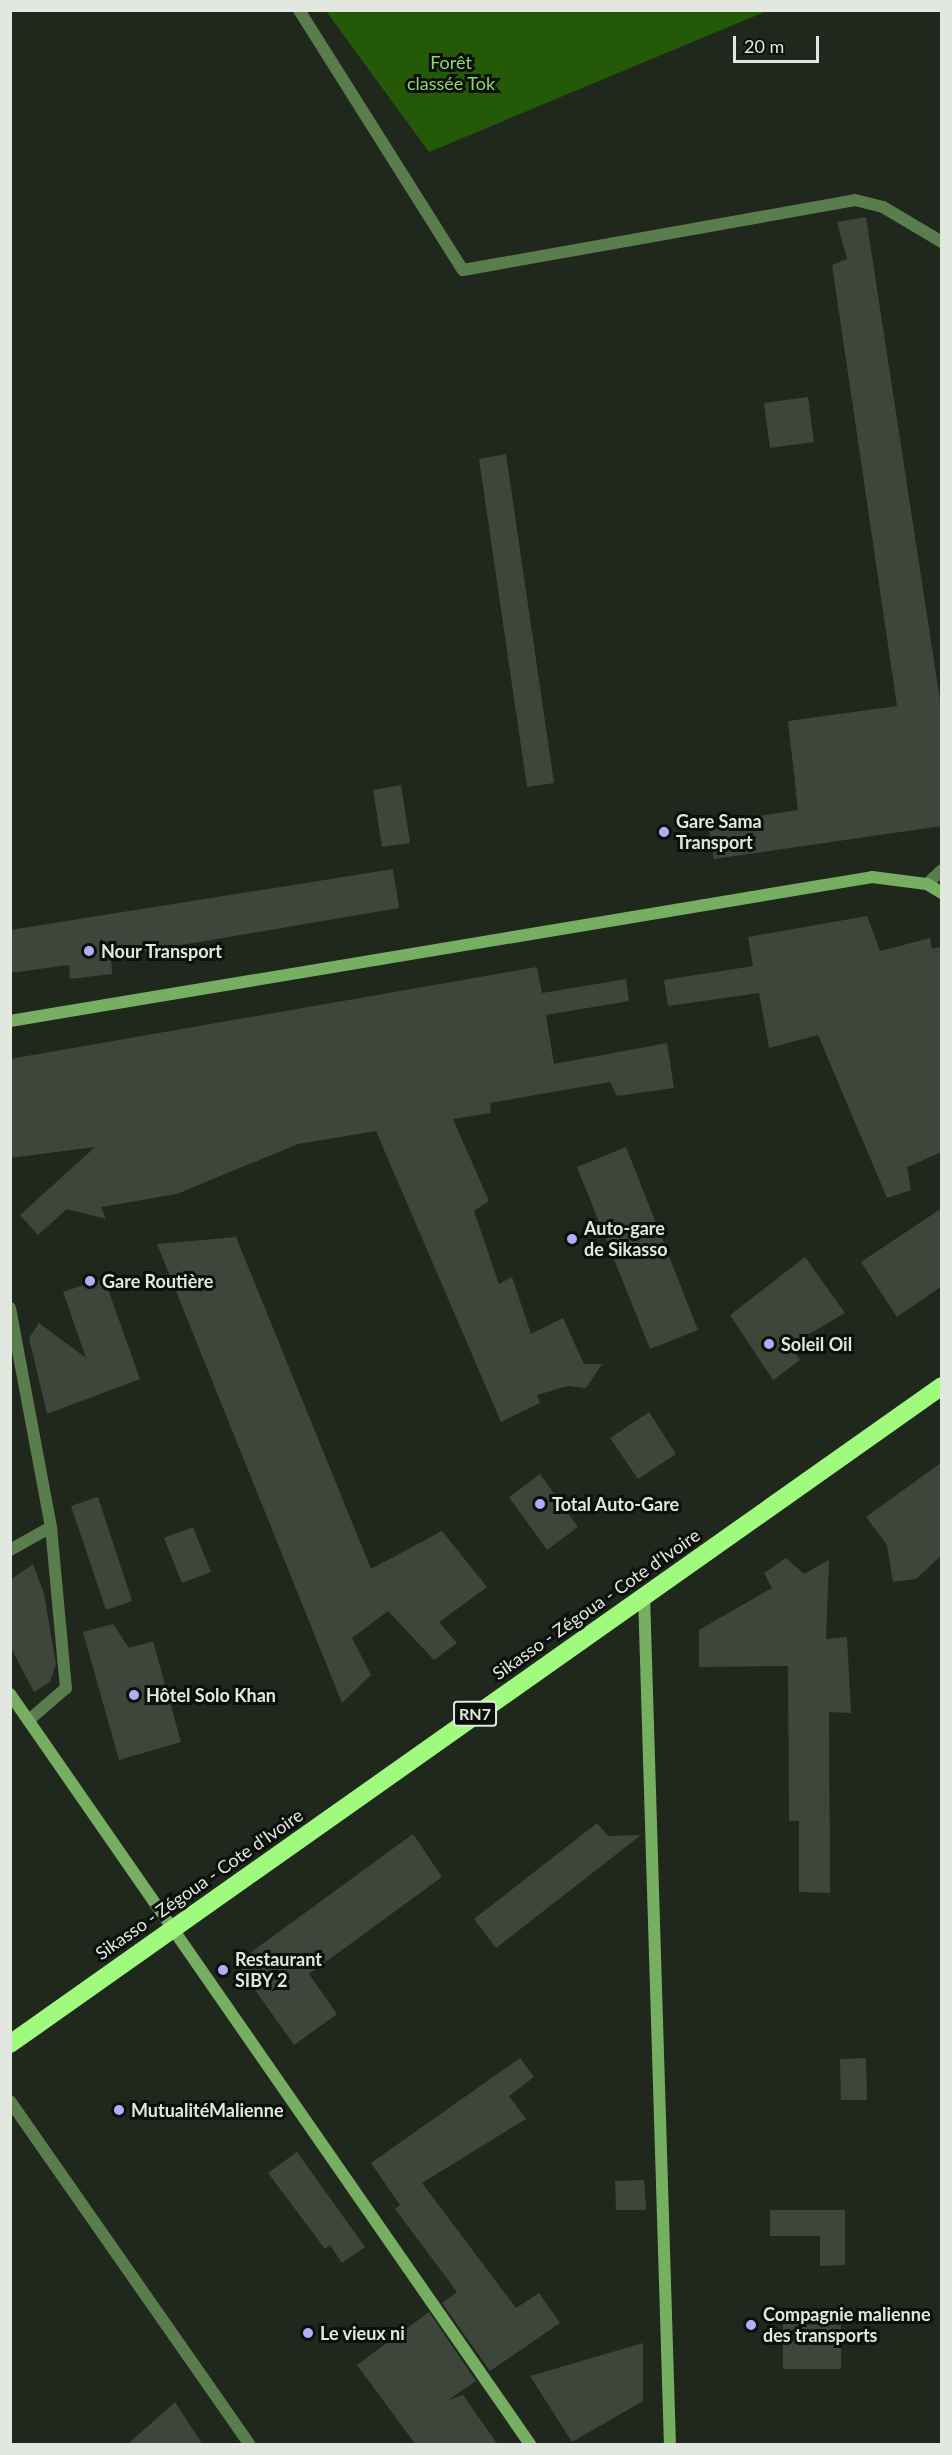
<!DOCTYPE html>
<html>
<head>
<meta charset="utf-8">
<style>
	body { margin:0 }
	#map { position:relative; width:952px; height:2455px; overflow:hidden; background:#20271d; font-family:Lato,sans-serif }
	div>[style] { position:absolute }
	.forest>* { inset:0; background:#245a07 }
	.building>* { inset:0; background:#3e463b }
	.street>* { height:12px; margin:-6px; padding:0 6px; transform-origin:6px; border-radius:6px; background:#5a7d4d }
	.secondary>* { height:12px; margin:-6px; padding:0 6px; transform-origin:6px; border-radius:6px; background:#76af61 }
	.highway>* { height:18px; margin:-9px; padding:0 9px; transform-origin:9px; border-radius:9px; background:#9ffa7d }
	.dots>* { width:16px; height:16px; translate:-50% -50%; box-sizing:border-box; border:3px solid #0c0f0b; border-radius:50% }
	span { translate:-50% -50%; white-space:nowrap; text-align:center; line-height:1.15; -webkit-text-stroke:6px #0c0f0b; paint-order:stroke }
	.shield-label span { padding:2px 4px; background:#0c0f0b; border:2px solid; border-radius:4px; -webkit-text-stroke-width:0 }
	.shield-label { font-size:16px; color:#e2e7e0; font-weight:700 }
	.park-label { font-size:18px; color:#8dd672 }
	.poi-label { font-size:18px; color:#e2e7e0; font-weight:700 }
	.left { translate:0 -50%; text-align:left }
	.street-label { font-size:18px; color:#e2e7e0 }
	.frame { position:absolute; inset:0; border:12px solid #e2e7e0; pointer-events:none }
	.scale { position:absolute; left:733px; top:36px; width:86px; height:27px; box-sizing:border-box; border:3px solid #e2e7e0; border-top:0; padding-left:8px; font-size:18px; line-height:21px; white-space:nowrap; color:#e2e7e0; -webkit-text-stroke:4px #0c0f0b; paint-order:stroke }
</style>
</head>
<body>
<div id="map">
	<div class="forest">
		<div style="clip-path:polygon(326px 11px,767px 11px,429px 152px)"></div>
	</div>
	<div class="building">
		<div style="clip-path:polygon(866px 217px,942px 713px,942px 826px,714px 859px,708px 824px,798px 810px,788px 721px,897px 706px,832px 265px,847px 259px,837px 222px)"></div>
		<div style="clip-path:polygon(808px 397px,814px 442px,770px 448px,764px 403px)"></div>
		<div style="clip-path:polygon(506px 454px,554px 783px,527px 787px,479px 459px)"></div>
		<div style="clip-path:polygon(401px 785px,410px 843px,382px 847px,373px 790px)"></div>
		<div style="clip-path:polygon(393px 869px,399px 908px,111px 957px,112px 974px,70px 979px,69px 965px,10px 973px,10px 930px)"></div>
		<div style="clip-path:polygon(867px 916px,880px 951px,930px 938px,932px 949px,942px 946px,942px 1152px,907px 1167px,911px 1190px,887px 1198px,818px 1035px,769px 1048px,759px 993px,668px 1006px,664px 980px,753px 966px,748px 937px)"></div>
		<div style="clip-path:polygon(537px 967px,542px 993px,626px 979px,629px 1001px,546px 1015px,554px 1064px,667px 1043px,674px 1088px,617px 1096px,610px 1082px,490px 1103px,491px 1113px,453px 1119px,489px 1201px,474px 1211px,499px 1284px,512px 1277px,531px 1334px,563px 1318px,584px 1364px,602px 1364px,586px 1388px,568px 1386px,537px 1395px,540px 1403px,501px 1422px,376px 1131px,298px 1144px,177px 1194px,101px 1207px,106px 1219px,67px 1209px,38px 1235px,20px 1215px,95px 1147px,10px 1158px,10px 1059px)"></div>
		<div style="clip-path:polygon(626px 1147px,698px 1330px,650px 1349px,577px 1167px)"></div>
		<div style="clip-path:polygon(942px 1208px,942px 1286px,897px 1317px,861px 1262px)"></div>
		<div style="clip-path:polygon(236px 1237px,371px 1569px,442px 1531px,487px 1587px,439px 1622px,457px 1643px,434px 1660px,388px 1611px,352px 1638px,371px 1675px,342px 1703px,157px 1244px)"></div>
		<div style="clip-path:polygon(805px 1257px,845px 1313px,790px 1345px,800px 1360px,773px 1380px,730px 1315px)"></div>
		<div style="clip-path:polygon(104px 1278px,140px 1379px,47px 1414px,29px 1338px,39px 1323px,86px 1358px,63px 1292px)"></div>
		<div style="clip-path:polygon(649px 1412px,676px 1454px,638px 1479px,610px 1438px)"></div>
		<div style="clip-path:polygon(942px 1462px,942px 1555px,916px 1579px,893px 1582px,887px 1545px,866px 1517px)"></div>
		<div style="clip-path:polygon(540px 1474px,578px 1527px,547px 1550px,509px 1497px)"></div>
		<div style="clip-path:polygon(98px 1497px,132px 1601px,106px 1610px,71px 1506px)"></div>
		<div style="clip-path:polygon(193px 1527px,211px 1572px,182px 1583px,164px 1538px)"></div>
		<div style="clip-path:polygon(786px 1558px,804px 1574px,829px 1560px,826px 1639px,847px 1637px,851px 1713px,829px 1712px,830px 1893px,799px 1892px,799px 1821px,789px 1821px,788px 1666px,699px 1667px,699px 1630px,772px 1588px,764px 1573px)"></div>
		<div style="clip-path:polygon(33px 1564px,44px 1594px,56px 1664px,50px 1682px,34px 1692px,10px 1646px,10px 1580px)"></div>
		<div style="clip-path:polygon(113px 1624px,129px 1648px,153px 1641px,181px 1742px,119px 1760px,83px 1632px)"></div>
		<div style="clip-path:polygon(597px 1823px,608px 1836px,641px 1835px,496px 1948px,474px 1919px)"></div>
		<div style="clip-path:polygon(413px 1834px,442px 1877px,309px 1974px,337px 2014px,294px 2045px,236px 1963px)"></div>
		<div style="clip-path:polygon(520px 2058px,534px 2077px,509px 2096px,526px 2119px,422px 2183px,516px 2308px,539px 2293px,560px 2323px,490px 2371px,442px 2303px,457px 2292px,395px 2209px,400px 2205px,371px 2163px)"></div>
		<div style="clip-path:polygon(866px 2058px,867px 2100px,841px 2100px,840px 2059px)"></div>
		<div style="clip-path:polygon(297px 2152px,365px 2247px,342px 2263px,330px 2245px,325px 2249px,268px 2173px)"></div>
		<div style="clip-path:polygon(644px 2180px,646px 2210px,616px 2210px,615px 2181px)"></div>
		<div style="clip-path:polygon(770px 2210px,845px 2210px,845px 2265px,820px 2266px,820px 2236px,770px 2236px)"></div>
		<div style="clip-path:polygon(429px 2312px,476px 2381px,448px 2400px,463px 2395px,498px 2445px,416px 2445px,357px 2365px)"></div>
		<div style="clip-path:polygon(783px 2324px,841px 2325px,841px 2369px,783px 2369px)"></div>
		<div style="clip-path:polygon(643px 2343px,643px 2401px,572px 2442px,530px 2376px)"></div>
		<div style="clip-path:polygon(175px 2402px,203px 2445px,127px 2445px)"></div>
	</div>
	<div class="street">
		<div style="left:299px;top:10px;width:307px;rotate:57.8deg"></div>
		<div style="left:463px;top:270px;width:398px;rotate:-10.1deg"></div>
		<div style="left:855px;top:200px;width:29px;rotate:14deg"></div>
		<div style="left:883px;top:207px;width:69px;rotate:30.7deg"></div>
		<div style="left:927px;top:884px;width:21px;rotate:-43deg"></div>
		<div style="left:10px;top:1308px;width:223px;rotate:79.4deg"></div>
		<div style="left:51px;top:1527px;width:162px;rotate:84.7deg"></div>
		<div style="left:66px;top:1688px;width:49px;rotate:139.1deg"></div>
		<div style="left:10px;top:1550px;width:47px;rotate:-29.3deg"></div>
		<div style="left:10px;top:2101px;width:418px;rotate:55.1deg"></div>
	</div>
	<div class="secondary">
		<div style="left:10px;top:1021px;width:874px;rotate:-9.48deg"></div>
		<div style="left:872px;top:877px;width:55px;rotate:7.3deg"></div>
		<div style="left:927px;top:884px;width:17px;rotate:31deg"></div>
		<div style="left:644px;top:1595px;width:849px;rotate:88.25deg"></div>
		<div style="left:10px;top:1694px;width:913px;rotate:55.27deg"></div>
	</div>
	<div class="highway">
		<div style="left:10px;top:2044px;width:1141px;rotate:-35.22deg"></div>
	</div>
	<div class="dots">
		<div style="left:664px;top:832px;background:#b4acf9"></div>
		<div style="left:89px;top:951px;background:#b4acf9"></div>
		<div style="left:572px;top:1239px;background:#b4acf9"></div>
		<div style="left:90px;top:1281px;background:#b4acf9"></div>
		<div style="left:769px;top:1344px;background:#b4acf9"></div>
		<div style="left:540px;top:1504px;background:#b4acf9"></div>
		<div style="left:134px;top:1695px;background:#b4acf9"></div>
		<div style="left:223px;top:1970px;background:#b4acf9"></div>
		<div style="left:119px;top:2110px;background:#b4acf9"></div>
		<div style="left:751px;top:2325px;background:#b4acf9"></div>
		<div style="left:308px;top:2333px;background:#b4acf9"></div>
	</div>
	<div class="shield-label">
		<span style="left:475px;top:1714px">RN7</span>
	</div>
	<div class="park-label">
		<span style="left:451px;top:73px">Forêt<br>classée Tok</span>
	</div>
	<div class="poi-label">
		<span class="left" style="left:676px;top:832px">Gare Sama<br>Transport</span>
		<span class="left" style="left:101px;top:951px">Nour Transport</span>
		<span class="left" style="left:584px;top:1239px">Auto-gare<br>de Sikasso</span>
		<span class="left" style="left:102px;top:1281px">Gare Routière</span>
		<span class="left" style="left:781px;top:1344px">Soleil Oil</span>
		<span class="left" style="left:552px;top:1504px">Total Auto-Gare</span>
		<span class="left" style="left:146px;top:1695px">Hôtel Solo Khan</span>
		<span class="left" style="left:235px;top:1970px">Restaurant<br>SIBY 2</span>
		<span class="left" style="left:131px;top:2110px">MutualitéMalienne</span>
		<span class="left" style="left:763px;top:2325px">Compagnie malienne<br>des transports</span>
		<span class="left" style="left:320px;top:2333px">Le vieux ni</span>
	</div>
	<div class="street-label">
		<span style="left:596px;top:1604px;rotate:-35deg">Sikasso - Zégoua - Cote d'Ivoire</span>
		<span style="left:199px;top:1884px;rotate:-35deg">Sikasso - Zégoua - Cote d'Ivoire</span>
	</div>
	<div class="frame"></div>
	<div class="scale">20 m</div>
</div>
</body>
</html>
